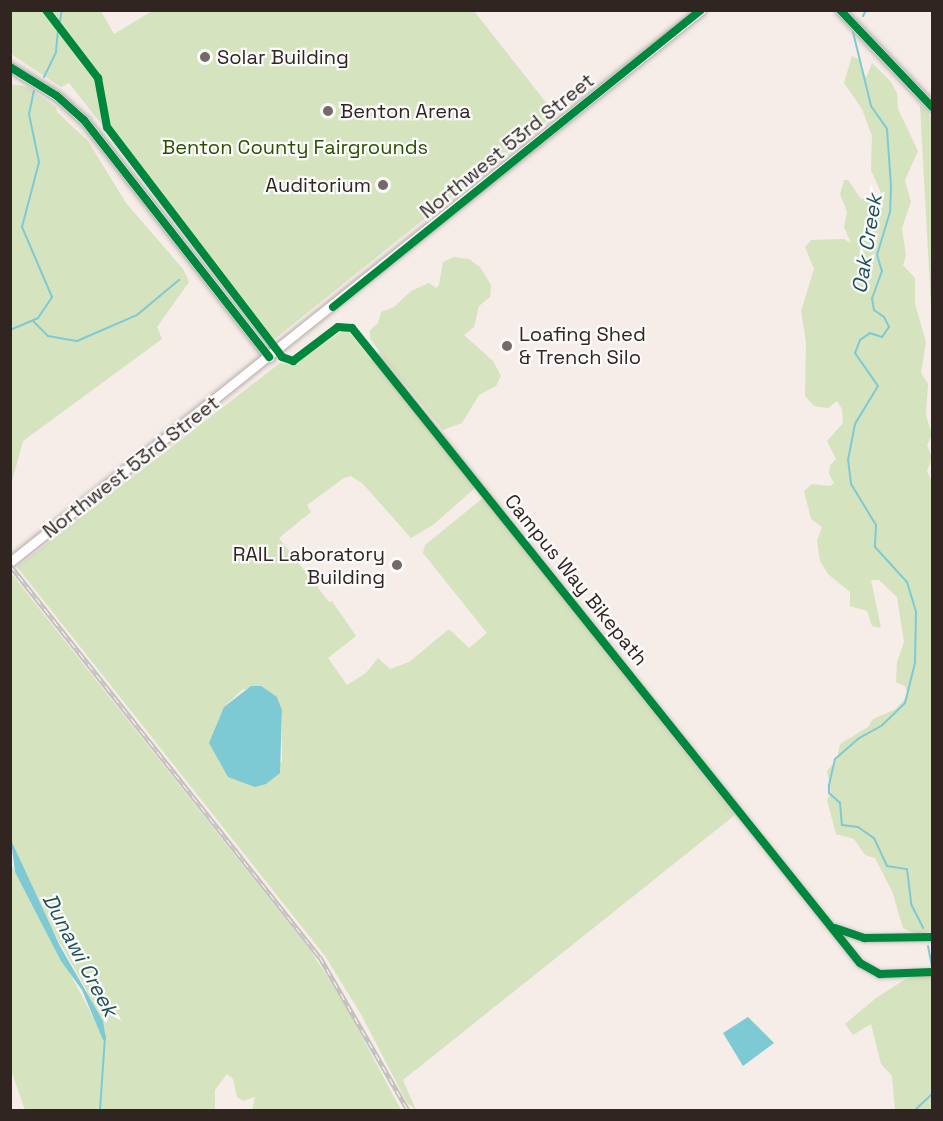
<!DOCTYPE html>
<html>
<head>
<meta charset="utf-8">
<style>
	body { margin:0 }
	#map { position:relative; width:943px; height:1121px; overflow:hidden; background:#f6ece8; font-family:"Space Grotesk",sans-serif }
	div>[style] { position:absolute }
	.green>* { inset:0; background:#d6e3bf }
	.water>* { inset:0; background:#7ecad4 }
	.stream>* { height:2px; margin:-1px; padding:0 1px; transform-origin:1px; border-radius:1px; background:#7ecad4 }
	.roads { filter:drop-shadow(0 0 2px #b3aba7) drop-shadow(0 0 2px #b3aba7) }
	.pedestrian>* { height:4.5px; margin:-2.25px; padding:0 2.25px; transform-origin:2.25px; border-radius:2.25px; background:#fefcfc }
	.secondary>* { height:9px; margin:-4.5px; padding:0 4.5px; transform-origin:4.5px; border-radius:4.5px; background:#fefcfc }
	.primary>* { height:9px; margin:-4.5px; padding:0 4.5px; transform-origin:4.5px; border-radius:4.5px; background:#fefcfc }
	.rail>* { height:4.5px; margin-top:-2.25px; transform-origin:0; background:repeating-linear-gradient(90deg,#fbfbfb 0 7px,#c4c1bf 0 14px); box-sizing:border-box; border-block:2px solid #c4c1bf }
	.cycleway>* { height:8px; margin:-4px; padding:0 4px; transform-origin:4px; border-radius:4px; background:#00873e }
	.dots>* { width:16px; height:16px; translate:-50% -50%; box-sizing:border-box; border:3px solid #fbfbfb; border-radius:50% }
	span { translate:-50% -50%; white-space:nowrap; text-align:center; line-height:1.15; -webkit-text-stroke:4.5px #fbfbfb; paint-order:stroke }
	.poi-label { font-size:20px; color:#302520 }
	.left { translate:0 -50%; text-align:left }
	.right { translate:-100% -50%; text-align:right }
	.street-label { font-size:20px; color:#302520 }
	.park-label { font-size:20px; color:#2e4d00 }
	.water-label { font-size:21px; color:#1f5056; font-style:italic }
	.frame { position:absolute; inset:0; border:12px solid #302520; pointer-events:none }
</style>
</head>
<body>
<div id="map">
	<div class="green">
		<div style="clip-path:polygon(10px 11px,44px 11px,80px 56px,49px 11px,101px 11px,114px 34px,152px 11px,474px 11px,555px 114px,272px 341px,69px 83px,61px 87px,11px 54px)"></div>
		<div style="clip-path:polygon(852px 56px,860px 60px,863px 77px,867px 76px,872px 63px,891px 82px,897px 93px,898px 109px,918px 151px,905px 180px,911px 202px,902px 228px,906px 256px,903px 265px,915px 278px,915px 304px,926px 342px,921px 373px,928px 384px,926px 415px,932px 435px,927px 445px,932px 458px,927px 471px,932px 482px,932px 931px,916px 934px,903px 928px,892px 891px,875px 858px,865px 855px,854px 839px,836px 834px,827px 800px,831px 792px,827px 771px,837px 759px,840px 744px,868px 727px,873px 719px,896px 709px,908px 695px,905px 686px,896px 682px,897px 662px,904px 642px,897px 597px,879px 580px,871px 580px,881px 628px,872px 626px,867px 611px,850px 606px,850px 592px,828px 574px,820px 561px,817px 541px,822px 527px,811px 519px,804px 491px,812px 484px,830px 486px,834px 483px,829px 474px,830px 465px,836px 459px,827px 441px,843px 423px,842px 409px,837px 401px,828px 408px,814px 406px,805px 396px,806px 342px,801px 311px,814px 269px,805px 247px,811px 240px,844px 239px,851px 243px,844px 227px,847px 212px,840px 194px,844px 180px,848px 180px,861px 199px,879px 197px,881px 193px,871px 170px,872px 136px,862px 109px,844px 83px)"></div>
		<div style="clip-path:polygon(11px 84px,28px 87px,56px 107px,57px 112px,88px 141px,126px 203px,183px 269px,189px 282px,157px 327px,162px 339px,23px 441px,11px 485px)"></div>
		<div style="clip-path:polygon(920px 105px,932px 118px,932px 324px)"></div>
		<div style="clip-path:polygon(454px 257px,469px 259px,480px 267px,491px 285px,490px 297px,479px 306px,474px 327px,464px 335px,493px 361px,501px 376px,496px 386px,479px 395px,462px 423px,443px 430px,385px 360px,370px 338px,370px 330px,378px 323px,381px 312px,394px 307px,411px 291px,429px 283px,436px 288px,439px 285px,443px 262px)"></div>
		<div style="clip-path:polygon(evenodd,346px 328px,475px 488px,433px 525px,411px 538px,363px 484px,351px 476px,344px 478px,307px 505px,311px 512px,279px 538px,329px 602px,332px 601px,356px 636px,328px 658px,347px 685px,366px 673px,378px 658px,390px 669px,409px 662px,449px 629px,469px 648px,487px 633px,423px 553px,425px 545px,483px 498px,735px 815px,403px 1080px,416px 1110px,407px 1103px,362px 1016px,325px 956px,17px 567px,280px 363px,293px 365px,346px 328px,243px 689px,277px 697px,282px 710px,282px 763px,224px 707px,243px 689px)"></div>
		<div style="clip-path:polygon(11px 573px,311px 951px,343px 1001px,401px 1110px,252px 1110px,255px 1097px,243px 1101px,237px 1097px,233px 1079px,227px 1074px,215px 1090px,215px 1110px,25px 1110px,11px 1070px,10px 862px,105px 1039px,85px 987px,45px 917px,11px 840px)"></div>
		<div style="clip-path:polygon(926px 973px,932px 976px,932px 1110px,895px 1110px,892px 1076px,881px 1064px,871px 1024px,853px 1035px,845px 1024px,876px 998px,904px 980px)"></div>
	</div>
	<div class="water">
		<div style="clip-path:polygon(251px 686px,261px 686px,277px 697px,282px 710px,280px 773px,266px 784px,255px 787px,228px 777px,209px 743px,224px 707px)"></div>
		<div style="clip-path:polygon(11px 840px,60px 946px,103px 1021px,106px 1039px,103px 1040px,82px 990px,61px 961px,15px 872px)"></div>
		<div style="clip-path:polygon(748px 1017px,774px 1043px,743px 1066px,723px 1033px)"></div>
	</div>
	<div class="stream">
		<div style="left:863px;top:16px;width:7px;rotate:-63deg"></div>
		<div style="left:60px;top:21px;width:11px;rotate:-80deg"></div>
		<div style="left:853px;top:32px;width:76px;rotate:76.3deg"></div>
		<div style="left:871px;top:106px;width:28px;rotate:55deg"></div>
		<div style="left:887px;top:129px;width:57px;rotate:86deg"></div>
		<div style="left:891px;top:186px;width:26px;rotate:92deg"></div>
		<div style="left:890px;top:212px;width:45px;rotate:106.8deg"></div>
		<div style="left:877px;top:255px;width:17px;rotate:73deg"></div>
		<div style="left:882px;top:271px;width:29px;rotate:110deg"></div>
		<div style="left:872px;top:298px;width:12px;rotate:81deg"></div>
		<div style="left:874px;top:310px;width:12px;rotate:35deg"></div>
		<div style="left:884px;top:317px;width:11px;rotate:63deg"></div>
		<div style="left:889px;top:327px;width:12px;rotate:125deg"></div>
		<div style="left:882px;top:337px;width:13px;rotate:-162deg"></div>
		<div style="left:870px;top:333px;width:12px;rotate:145deg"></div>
		<div style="left:860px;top:340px;width:14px;rotate:111deg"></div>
		<div style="left:855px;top:353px;width:40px;rotate:55.1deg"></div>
		<div style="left:878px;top:386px;width:44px;rotate:121.2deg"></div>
		<div style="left:855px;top:424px;width:36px;rotate:101deg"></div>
		<div style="left:848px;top:459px;width:25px;rotate:83deg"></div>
		<div style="left:851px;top:484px;width:48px;rotate:58.6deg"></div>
		<div style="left:876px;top:525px;width:22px;rotate:93deg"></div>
		<div style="left:875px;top:547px;width:47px;rotate:47.6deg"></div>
		<div style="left:907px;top:582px;width:30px;rotate:73deg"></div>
		<div style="left:916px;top:611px;width:52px;rotate:91.1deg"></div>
		<div style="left:915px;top:663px;width:41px;rotate:104deg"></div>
		<div style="left:905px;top:703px;width:33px;rotate:136deg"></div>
		<div style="left:881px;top:726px;width:26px;rotate:151deg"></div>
		<div style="left:858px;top:739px;width:30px;rotate:139deg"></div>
		<div style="left:835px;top:759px;width:28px;rotate:103deg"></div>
		<div style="left:829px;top:786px;width:7px;rotate:90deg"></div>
		<div style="left:829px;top:793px;width:15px;rotate:42deg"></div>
		<div style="left:840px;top:803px;width:22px;rotate:85deg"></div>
		<div style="left:842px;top:825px;width:16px;rotate:7deg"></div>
		<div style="left:858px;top:827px;width:19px;rotate:35deg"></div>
		<div style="left:874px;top:838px;width:31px;rotate:65deg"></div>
		<div style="left:887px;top:866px;width:20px;rotate:9deg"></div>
		<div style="left:907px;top:869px;width:35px;rotate:83deg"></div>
		<div style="left:911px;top:904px;width:27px;rotate:63deg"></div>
		<div style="left:44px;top:77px;width:28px;rotate:-64deg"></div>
		<div style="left:56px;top:52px;width:23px;rotate:-85deg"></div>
		<div style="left:33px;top:321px;width:21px;rotate:45deg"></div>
		<div style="left:48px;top:336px;width:29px;rotate:10deg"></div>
		<div style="left:77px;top:341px;width:65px;rotate:-23.4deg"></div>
		<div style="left:137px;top:315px;width:55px;rotate:-39.8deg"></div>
		<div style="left:10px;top:330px;width:30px;rotate:-23deg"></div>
		<div style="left:38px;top:318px;width:25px;rotate:-56deg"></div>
		<div style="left:52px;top:297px;width:76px;rotate:-113.2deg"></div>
		<div style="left:22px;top:227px;width:67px;rotate:-75.3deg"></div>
		<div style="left:39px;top:162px;width:49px;rotate:-101.8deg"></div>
		<div style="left:29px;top:114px;width:24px;rotate:-78deg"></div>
		<div style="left:928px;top:946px;width:21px;rotate:79deg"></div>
		<div style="left:100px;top:1110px;width:74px;rotate:-86.1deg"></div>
		<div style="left:915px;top:1110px;width:23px;rotate:-43deg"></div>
	</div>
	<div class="roads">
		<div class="pedestrian">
			<div style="left:376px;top:357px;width:776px;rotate:51.39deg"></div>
			<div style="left:860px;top:963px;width:23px;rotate:29deg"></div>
			<div style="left:880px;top:974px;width:52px;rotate:-2.2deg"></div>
			<div style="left:835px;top:928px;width:31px;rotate:19deg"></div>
			<div style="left:864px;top:938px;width:68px;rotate:-0.8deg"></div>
		</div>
		<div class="secondary">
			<div style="left:840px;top:10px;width:134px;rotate:46.5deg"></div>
			<div style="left:10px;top:67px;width:55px;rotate:31.7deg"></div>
			<div style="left:57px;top:96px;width:36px;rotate:42deg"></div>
			<div style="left:84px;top:120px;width:301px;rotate:52deg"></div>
		</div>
		<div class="primary">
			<div style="left:10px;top:562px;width:884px;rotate:-38.62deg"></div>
		</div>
	</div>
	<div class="rail">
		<div style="left:10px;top:565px;width:500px;rotate:51.7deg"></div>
		<div style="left:320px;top:957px;width:177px;rotate:60.1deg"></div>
	</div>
	<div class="cycleway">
		<div style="left:46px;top:10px;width:86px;rotate:52.6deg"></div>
		<div style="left:98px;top:78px;width:50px;rotate:79.6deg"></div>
		<div style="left:107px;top:127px;width:289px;rotate:52.7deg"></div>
		<div style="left:282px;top:357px;width:12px;rotate:20deg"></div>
		<div style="left:293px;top:361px;width:56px;rotate:-37.1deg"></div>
		<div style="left:338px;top:327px;width:14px;rotate:4deg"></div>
		<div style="left:352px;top:328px;width:813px;rotate:51.34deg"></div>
		<div style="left:860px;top:963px;width:23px;rotate:29deg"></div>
		<div style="left:880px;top:974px;width:52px;rotate:-2.2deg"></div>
		<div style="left:840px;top:10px;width:134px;rotate:46.5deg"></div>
		<div style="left:10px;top:67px;width:55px;rotate:31.7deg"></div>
		<div style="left:57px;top:96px;width:36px;rotate:42deg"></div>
		<div style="left:84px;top:120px;width:301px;rotate:52deg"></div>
		<div style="left:333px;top:307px;width:473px;rotate:-38.9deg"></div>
		<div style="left:835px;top:928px;width:31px;rotate:19deg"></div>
		<div style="left:864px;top:938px;width:68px;rotate:-0.8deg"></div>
	</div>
	<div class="dots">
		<div style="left:205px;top:57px;background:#756b66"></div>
		<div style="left:328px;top:111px;background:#756b66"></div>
		<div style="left:383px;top:185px;background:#756b66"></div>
		<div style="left:507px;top:346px;background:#756b66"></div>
		<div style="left:397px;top:565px;background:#756b66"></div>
	</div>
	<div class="poi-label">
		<span class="left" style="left:217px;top:57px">Solar Building</span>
		<span class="left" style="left:340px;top:111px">Benton Arena</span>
		<span class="right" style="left:371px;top:185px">Auditorium</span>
		<span class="left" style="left:519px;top:346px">Loafing Shed<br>&amp; Trench Silo</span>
		<span class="right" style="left:385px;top:566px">RAIL Laboratory<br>Building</span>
	</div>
	<div class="street-label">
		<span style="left:507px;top:146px;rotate:-39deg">Northwest 53rd Street</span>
		<span style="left:131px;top:467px;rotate:-38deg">Northwest 53rd Street</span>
		<span style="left:576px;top:580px;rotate:51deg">Campus Way Bikepath</span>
	</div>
	<div class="park-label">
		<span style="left:295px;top:147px">Benton County Fairgrounds</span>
	</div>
	<div class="water-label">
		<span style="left:867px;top:244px;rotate:-81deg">Oak Creek</span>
		<span style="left:80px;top:955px;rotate:62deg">Dunawi Creek</span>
	</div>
	<div class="frame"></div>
</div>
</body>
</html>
